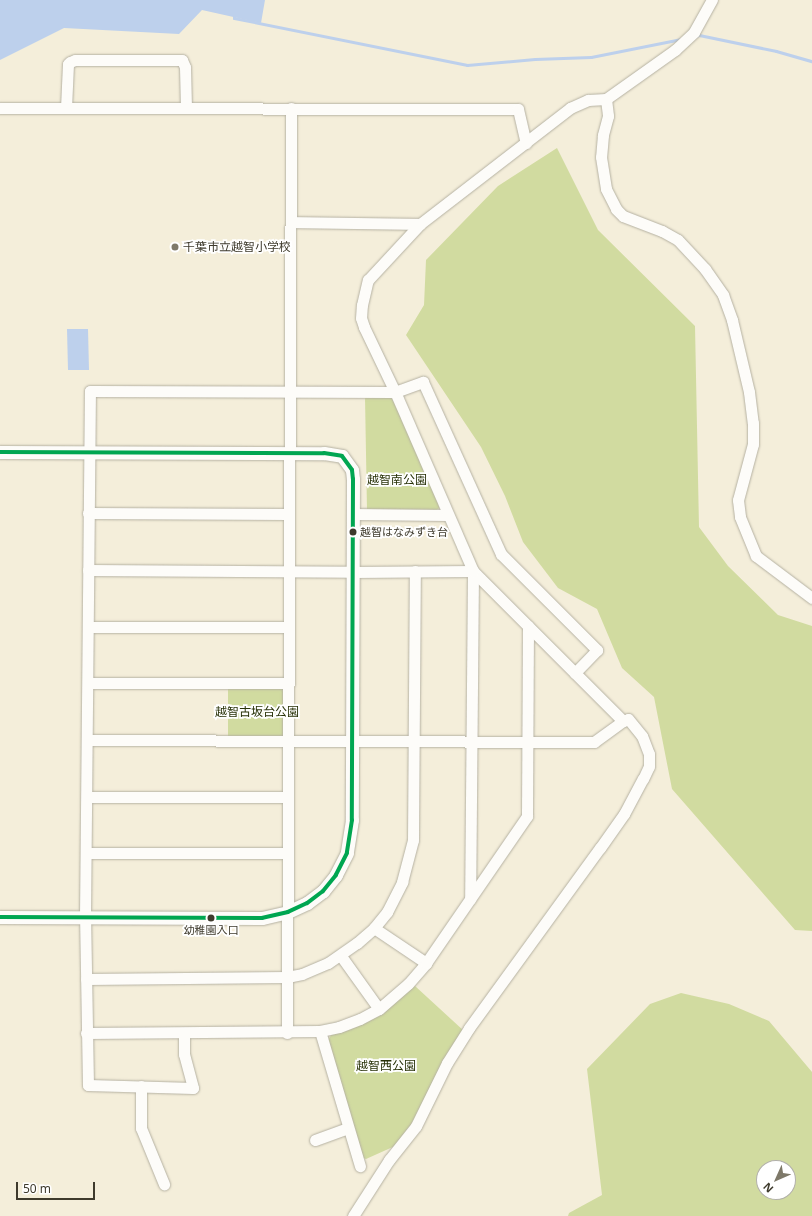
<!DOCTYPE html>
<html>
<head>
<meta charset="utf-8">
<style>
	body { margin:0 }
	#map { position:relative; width:812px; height:1216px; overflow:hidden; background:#f4eeda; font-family:"Noto Sans","Noto Sans JP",sans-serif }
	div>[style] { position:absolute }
	.green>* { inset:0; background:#d1dba0 }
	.water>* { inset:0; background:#bdd0ec }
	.stream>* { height:3px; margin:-1.5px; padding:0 1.5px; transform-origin:1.5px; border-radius:1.5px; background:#bdd0ec }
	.roads { filter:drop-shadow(0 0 1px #b5b1a2) drop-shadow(0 0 1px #b5b1a2) }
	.minor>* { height:11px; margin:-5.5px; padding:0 5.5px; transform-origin:5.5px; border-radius:5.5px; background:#fdfcf9 }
	.tertiary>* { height:13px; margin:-6.5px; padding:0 6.5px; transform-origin:6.5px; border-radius:6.5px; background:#fdfcf9 }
	.bus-1>* { height:4px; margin:-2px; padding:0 2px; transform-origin:2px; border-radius:2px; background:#00a651 }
	.dots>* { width:11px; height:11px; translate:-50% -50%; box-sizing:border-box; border:2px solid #fff; border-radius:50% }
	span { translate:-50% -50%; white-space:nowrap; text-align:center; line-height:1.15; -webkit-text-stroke:3.5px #fff; paint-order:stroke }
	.bus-label { font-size:11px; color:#3e3a2c }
	.left { translate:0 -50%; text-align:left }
	.poi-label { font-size:12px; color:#3e3a2c }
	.park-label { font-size:12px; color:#283208 }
	.north { position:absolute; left:756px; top:1160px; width:40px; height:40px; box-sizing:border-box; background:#fff; border:1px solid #b2b0ab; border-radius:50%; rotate:225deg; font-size:11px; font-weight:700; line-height:16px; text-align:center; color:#3e3a2c }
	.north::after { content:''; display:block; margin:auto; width:14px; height:18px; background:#7e7969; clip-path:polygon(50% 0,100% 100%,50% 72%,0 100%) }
	.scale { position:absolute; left:16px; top:1182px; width:79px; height:18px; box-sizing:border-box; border:2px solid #3e3a2c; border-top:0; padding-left:5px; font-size:12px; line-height:14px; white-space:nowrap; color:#3e3a2c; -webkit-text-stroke:3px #fff; paint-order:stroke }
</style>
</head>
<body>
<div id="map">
	<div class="green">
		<div style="clip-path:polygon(557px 148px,598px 230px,695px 326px,699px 527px,728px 566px,778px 615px,812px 626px,812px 931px,795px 930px,672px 789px,654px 697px,622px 668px,597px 609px,558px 588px,523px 542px,505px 496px,481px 447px,406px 335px,424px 305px,426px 260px,498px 186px)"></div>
		<div style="clip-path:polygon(365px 397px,389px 397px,394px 400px,442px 505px,437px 510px,367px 510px)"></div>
		<div style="clip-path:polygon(228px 687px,286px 689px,286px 736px,228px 736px)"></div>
		<div style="clip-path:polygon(415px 986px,464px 1031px,412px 1123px,395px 1146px,366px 1159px,361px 1157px,328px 1040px,333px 1032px,356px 1027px,381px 1015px)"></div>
		<div style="clip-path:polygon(evenodd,681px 993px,729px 1004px,769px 1021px,812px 1072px,812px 1216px,568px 1216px,569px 1213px,602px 1195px,587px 1069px,650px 1004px,681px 993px,764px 1168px,788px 1168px,788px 1192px,764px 1192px,764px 1168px)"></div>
	</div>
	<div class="water">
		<div style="clip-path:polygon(0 0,265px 0,261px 23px,202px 10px,179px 34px,64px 28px,0 60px)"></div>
		<div style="clip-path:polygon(67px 329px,88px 329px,89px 370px,68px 370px)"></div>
	</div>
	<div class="stream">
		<div style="left:234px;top:14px;width:4px;rotate:90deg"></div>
		<div style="left:234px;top:18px;width:238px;rotate:11.4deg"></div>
		<div style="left:467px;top:65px;width:68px;rotate:-5deg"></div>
		<div style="left:535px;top:59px;width:56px;rotate:-2deg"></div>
		<div style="left:591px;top:57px;width:92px;rotate:-11.3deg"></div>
		<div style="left:695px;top:36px;width:4px;rotate:-14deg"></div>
		<div style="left:699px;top:35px;width:79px;rotate:11.7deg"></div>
		<div style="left:776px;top:51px;width:37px;rotate:16deg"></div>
	</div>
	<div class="roads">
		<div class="minor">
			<div style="left:606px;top:99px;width:17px;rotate:83deg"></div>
			<div style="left:608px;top:116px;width:20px;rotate:105deg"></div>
			<div style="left:603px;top:135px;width:22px;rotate:95deg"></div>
			<div style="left:601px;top:157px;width:32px;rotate:81deg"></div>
			<div style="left:606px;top:189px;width:22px;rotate:63deg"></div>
			<div style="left:616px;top:209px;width:10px;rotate:45deg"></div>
			<div style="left:623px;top:216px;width:42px;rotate:21deg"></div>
			<div style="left:662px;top:231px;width:18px;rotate:29deg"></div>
			<div style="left:678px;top:240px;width:40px;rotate:47deg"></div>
			<div style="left:705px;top:269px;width:32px;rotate:55deg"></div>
			<div style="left:723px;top:295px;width:27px;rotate:70deg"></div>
			<div style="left:732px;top:320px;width:74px;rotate:76.7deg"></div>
			<div style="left:749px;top:392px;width:31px;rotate:83deg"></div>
			<div style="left:753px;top:423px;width:21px;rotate:90deg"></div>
			<div style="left:753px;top:444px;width:58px;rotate:105deg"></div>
			<div style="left:738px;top:500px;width:17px;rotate:83deg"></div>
			<div style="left:740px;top:517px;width:42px;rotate:67.7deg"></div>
			<div style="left:756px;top:556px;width:70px;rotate:36.9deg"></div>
			<div style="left:0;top:108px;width:518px;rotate:0.11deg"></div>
			<div style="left:518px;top:109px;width:35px;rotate:77deg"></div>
			<div style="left:66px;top:108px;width:44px;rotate:-87.4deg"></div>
			<div style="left:68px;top:64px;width:3px;rotate:-45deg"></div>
			<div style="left:70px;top:62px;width:5px;rotate:-22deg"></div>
			<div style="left:75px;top:60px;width:107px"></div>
			<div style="left:182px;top:60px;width:8px;rotate:67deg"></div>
			<div style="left:185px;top:67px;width:41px;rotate:88.6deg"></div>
			<div style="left:291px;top:222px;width:129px;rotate:0.9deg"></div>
			<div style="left:88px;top:513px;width:201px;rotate:0.3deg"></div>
			<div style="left:353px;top:514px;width:95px;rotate:0.6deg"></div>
			<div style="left:88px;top:570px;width:265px;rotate:0.4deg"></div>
			<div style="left:353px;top:572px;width:120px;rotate:-0.5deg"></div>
			<div style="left:473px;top:571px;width:328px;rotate:90.5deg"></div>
			<div style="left:88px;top:627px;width:201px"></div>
			<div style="left:88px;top:683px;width:201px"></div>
			<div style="left:88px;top:740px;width:506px;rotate:0.23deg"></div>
			<div style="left:594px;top:742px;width:36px;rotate:-36deg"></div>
			<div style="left:623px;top:721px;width:212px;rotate:-135deg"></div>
			<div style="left:473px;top:571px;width:195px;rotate:-113.5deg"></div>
			<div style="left:395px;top:392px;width:72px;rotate:-115.5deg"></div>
			<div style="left:364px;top:327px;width:9px;rotate:-108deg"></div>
			<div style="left:361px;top:318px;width:13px;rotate:-86deg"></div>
			<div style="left:362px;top:305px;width:26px;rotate:-77deg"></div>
			<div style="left:368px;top:280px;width:76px;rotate:-47.1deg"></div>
			<div style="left:420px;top:224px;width:190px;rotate:-37.7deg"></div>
			<div style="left:570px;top:108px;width:20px;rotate:-24deg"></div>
			<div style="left:588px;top:100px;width:18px;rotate:-3deg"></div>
			<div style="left:606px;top:99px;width:85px;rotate:-35.4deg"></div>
			<div style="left:675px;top:50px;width:26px;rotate:-43deg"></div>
			<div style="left:694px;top:32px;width:37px;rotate:-61deg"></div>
			<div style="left:87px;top:797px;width:201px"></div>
			<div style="left:86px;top:853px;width:202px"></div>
			<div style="left:374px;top:928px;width:63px;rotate:33.9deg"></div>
			<div style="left:341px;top:956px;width:65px;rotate:54.4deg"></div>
			<div style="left:86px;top:979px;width:201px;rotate:-0.6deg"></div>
			<div style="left:287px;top:977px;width:15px;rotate:-11deg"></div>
			<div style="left:302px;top:974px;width:28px;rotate:-23deg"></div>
			<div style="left:328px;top:963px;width:35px;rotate:-35deg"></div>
			<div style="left:357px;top:943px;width:23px;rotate:-41deg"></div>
			<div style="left:374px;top:928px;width:21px;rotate:-51deg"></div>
			<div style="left:387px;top:912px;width:34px;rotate:-63deg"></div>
			<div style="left:402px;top:882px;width:43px;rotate:-75.3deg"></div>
			<div style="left:413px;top:840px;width:269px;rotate:-89.6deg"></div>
			<div style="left:320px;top:1031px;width:141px;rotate:73.5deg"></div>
			<div style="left:86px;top:1033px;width:234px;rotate:-0.5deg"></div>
			<div style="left:320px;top:1031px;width:19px;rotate:-12deg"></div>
			<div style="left:339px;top:1027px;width:22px;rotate:-21deg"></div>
			<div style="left:360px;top:1019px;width:21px;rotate:-28deg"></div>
			<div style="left:379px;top:1009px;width:38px;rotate:-41deg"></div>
			<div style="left:408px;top:984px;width:28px;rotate:-49deg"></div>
			<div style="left:426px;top:963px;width:178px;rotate:-55.5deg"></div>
			<div style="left:527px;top:816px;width:190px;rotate:-89.7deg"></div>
			<div style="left:184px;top:1033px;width:21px;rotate:90deg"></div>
			<div style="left:184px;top:1054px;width:35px;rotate:75deg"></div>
			<div style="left:193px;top:1088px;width:105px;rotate:-178.4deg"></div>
			<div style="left:88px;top:1085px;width:168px;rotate:-91deg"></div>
			<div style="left:85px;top:917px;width:526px;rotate:-89.46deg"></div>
			<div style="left:90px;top:391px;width:305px;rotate:0.2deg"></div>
			<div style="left:395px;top:392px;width:30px;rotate:-20deg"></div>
			<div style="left:423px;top:382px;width:189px;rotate:65.6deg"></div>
			<div style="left:501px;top:554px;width:136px;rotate:45deg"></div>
			<div style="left:597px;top:650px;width:32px;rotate:134deg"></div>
			<div style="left:287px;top:1033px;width:925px;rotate:-89.75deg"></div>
			<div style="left:141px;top:1086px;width:42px;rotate:90deg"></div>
			<div style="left:141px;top:1128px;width:61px;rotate:67.7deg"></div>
			<div style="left:315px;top:1140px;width:35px;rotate:-20deg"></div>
			<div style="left:353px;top:1216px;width:67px;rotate:-57.3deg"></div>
			<div style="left:389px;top:1160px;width:43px;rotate:-51.5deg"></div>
			<div style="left:416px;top:1126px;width:70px;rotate:-63.8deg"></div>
			<div style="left:447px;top:1063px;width:41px;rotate:-57.8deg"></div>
			<div style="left:469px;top:1028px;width:223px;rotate:-54deg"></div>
			<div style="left:600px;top:848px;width:42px;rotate:-54.8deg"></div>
			<div style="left:624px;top:814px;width:40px;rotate:-62deg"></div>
			<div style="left:643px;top:779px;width:14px;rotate:-65deg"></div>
			<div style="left:649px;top:766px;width:12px;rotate:-90deg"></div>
			<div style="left:649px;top:754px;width:19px;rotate:-111deg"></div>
			<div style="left:642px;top:736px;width:22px;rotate:-129deg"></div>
			<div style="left:628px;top:719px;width:5px;rotate:158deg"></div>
		</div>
		<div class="tertiary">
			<div style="left:0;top:452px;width:324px;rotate:0.2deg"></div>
			<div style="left:324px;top:453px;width:18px;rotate:9deg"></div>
			<div style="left:342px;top:456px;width:17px;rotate:54deg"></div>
			<div style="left:352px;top:470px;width:9px;rotate:84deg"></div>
			<div style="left:353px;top:479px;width:341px;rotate:90.2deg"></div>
			<div style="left:352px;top:820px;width:33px;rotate:99deg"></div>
			<div style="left:347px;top:853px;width:25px;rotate:117deg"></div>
			<div style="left:336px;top:875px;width:21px;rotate:129deg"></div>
			<div style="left:323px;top:891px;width:20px;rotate:143deg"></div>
			<div style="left:307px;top:903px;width:21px;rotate:155deg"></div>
			<div style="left:288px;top:912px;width:27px;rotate:167deg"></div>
			<div style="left:262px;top:918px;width:262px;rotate:-179.8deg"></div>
		</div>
	</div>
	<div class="bus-1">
		<div style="left:0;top:452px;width:324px;rotate:0.2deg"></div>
		<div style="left:324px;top:453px;width:18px;rotate:9deg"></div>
		<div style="left:342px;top:456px;width:17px;rotate:54deg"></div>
		<div style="left:352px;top:470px;width:9px;rotate:84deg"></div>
		<div style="left:353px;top:479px;width:341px;rotate:90.2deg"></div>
		<div style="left:352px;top:820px;width:33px;rotate:99deg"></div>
		<div style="left:347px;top:853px;width:25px;rotate:117deg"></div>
		<div style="left:336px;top:875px;width:21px;rotate:129deg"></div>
		<div style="left:323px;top:891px;width:20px;rotate:143deg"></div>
		<div style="left:307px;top:903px;width:21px;rotate:155deg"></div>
		<div style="left:288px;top:912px;width:27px;rotate:167deg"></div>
		<div style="left:262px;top:918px;width:262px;rotate:-179.8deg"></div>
	</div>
	<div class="dots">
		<div style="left:175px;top:247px;background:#7e7969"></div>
		<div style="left:353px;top:532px;background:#3e3a2c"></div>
		<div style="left:211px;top:918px;background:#3e3a2c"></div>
	</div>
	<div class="bus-label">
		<span class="left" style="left:360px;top:532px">越智はなみずき台</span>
		<span style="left:211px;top:930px">幼稚園入口</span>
	</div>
	<div class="poi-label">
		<span class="left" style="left:183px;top:247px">千葉市立越智小学校</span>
	</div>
	<div class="park-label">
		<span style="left:397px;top:480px">越智南公園</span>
		<span style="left:257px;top:712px">越智古坂台公園</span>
		<span style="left:386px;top:1066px">越智西公園</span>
	</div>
	<div class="north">N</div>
	<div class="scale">50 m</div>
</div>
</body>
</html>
